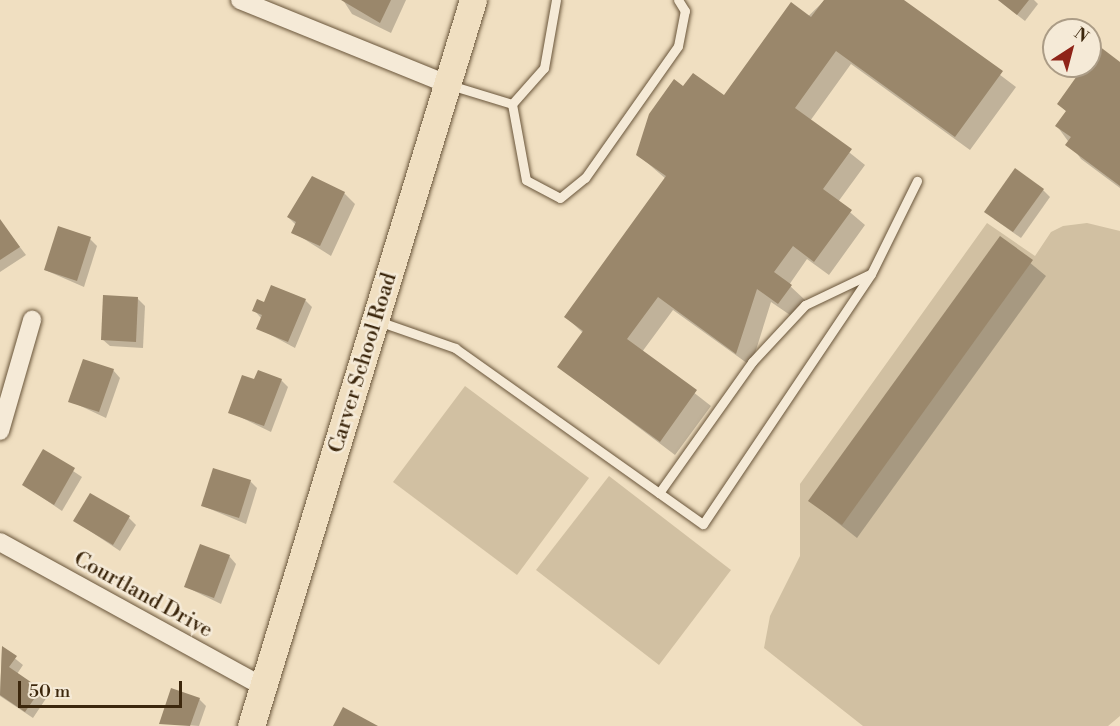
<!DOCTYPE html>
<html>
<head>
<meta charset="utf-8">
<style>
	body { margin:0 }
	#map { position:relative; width:1120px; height:726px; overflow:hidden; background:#f0dfc1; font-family:"Libre Bodoni",serif }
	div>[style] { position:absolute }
	.green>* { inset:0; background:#d1c0a2 }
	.shadow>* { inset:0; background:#0003 }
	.building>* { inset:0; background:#9a876b }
	.roads { filter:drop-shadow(0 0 2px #69553a) drop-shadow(0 0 2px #69553a) }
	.lane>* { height:9px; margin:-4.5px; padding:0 4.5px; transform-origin:4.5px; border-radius:4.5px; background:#f5ead7 }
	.street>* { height:18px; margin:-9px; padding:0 9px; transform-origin:9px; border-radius:9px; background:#f5ead7 }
	.primary>* { height:27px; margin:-13.5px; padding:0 13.5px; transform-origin:13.5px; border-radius:13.5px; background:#f0dfc1 }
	span { translate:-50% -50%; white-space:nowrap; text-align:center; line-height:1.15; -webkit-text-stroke:5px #f5ead7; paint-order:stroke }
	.street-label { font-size:21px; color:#3c270d }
	.north { position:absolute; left:1042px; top:18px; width:60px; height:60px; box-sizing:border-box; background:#f5ead7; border:2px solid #ab9c86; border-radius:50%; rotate:36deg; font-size:16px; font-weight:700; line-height:24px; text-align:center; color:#3c270d }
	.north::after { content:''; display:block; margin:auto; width:21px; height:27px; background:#8f2418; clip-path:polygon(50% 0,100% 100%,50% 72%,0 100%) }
	.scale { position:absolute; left:18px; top:681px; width:164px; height:27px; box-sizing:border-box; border:3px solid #3c270d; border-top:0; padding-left:8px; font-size:18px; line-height:21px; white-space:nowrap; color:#3c270d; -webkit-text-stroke:4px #f5ead7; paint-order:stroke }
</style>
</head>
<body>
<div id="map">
	<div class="green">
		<div style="clip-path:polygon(987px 223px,1035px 256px,1051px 232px,1063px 226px,1087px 223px,1120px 231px,1120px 716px,1108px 726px,863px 726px,764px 648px,770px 616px,800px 556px,800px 484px)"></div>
		<div style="clip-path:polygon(465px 386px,589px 478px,517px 575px,393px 482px)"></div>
		<div style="clip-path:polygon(609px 476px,731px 570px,659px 665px,536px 570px)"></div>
	</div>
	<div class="shadow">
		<div style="clip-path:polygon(343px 0,406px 0,391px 33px,352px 14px)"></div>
		<div style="clip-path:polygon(825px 0,901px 0,1016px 87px,970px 150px,851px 64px,810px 121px,865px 165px,838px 202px,865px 225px,829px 275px,807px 259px,789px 285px,805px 300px,793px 317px,771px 302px,751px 366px,673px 310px,642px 352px,711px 406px,675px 455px,559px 367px,583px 333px,566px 317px,666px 179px,637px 154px,684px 88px,725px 97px)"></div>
		<div style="clip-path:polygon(998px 0,1034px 0,1038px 4px,1025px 21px)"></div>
		<div style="clip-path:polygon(1099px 48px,1120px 64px,1120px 188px,1081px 159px,1057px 126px,1067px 112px,1059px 104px)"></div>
		<div style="clip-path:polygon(1043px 190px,1050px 197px,1021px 238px,994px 219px)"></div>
		<div style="clip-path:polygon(344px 193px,355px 204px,331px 256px,293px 232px,296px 225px,288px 217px)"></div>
		<div style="clip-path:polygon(0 221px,26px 255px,0 272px)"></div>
		<div style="clip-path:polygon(1000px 238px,1046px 276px,857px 538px,810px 501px)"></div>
		<div style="clip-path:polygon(90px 239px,97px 246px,84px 287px,45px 270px)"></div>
		<div style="clip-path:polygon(138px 299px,145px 306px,143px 348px,110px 346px,102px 339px)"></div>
		<div style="clip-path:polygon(305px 300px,312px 307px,295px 348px,258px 328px,261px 318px,254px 310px,265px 303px)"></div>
		<div style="clip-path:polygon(113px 370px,120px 378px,106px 418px,70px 401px)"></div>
		<div style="clip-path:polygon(281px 380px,288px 387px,271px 432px,230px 412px,255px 381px)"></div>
		<div style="clip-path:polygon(43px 451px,82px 477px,62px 511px,24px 485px)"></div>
		<div style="clip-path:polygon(250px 481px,257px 488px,246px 524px,203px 506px)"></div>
		<div style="clip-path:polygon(129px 518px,136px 525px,120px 551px,75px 521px)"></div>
		<div style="clip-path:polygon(229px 556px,236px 564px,221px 604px,186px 587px)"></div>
		<div style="clip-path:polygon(2px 648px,23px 665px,17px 674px,47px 697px,33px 718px,0 696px)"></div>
		<div style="clip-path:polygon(199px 699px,206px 706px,199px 726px,161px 723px)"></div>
	</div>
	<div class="building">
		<div style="clip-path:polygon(341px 0,391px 0,380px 23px)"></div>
		<div style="clip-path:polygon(824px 0,904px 0,1003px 71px,955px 137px,836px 51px,795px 108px,852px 149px,823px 189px,852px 210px,814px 262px,793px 246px,774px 272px,792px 285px,778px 304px,757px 289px,736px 354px,658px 297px,627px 339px,697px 390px,660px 442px,557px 367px,583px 331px,564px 317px,666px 176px,636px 155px,649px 114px,674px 79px,683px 86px,693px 73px,724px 95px,791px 2px,811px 17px)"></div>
		<div style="clip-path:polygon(998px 0,1029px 0,1017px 15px)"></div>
		<div style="clip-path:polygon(1099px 46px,1120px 62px,1120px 186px,1065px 145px,1071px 137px,1055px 126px,1066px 111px,1057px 104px,1084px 66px,1090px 66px)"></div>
		<div style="clip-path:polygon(1015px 168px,1044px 189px,1013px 232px,984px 212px)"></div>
		<div style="clip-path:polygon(312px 176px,345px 192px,320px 246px,291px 233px,296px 222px,287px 217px)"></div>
		<div style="clip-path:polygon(0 219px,20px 247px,0 260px)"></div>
		<div style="clip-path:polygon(58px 226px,91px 237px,77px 281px,44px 270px)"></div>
		<div style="clip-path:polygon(1000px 236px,1033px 260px,842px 525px,808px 501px)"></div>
		<div style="clip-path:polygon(271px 285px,306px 299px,288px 342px,256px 329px,262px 315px,252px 311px,257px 299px,264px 302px)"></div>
		<div style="clip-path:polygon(103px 295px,138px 297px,136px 342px,101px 340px)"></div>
		<div style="clip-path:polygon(83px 359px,114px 369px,99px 412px,68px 402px)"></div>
		<div style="clip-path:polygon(258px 370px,282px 379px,264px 426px,228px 413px,242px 375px,254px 379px)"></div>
		<div style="clip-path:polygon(43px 449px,75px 468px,54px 505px,22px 485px)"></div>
		<div style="clip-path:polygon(213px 468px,251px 480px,239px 518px,201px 506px)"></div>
		<div style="clip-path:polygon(90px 493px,130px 516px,113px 545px,73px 521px)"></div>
		<div style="clip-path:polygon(200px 544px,230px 555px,214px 598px,184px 587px)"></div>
		<div style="clip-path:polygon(2px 646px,17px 656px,9px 667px,41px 689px,25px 712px,0 695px)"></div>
		<div style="clip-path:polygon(171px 688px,200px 698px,190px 726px,159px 724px)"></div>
		<div style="clip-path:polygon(343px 707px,378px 726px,333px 726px)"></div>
	</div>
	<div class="roads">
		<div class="lane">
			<div style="left:450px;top:85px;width:65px;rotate:17deg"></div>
			<div style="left:512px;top:104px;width:77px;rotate:79.6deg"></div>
			<div style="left:526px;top:180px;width:38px;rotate:28deg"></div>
			<div style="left:560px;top:198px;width:32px;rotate:-39deg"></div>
			<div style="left:585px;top:178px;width:161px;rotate:-54.8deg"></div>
			<div style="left:678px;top:46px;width:36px;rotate:-79deg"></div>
			<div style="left:685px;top:11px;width:13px;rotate:-122deg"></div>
			<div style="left:512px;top:104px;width:48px;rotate:-48.4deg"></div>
			<div style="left:544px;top:68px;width:69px;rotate:-80deg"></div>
			<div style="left:378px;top:321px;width:82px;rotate:19.3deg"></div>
			<div style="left:455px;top:348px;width:304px;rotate:35.4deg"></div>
			<div style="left:703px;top:524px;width:301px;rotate:-56.1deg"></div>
			<div style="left:871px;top:274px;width:104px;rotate:-63.7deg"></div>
			<div style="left:659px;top:493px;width:161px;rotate:-54.6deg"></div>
			<div style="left:752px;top:362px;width:78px;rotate:-47.1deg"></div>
			<div style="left:805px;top:305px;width:72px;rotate:-25.5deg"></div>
		</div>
		<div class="street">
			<div style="left:240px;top:0;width:223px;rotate:22.1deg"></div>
			<div style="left:0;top:431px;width:116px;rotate:-73.9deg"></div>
			<div style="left:0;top:542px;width:301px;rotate:28.8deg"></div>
		</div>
		<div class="primary">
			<div style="left:251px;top:726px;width:759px;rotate:-73deg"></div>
		</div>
	</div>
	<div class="street-label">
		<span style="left:363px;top:363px;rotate:-73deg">Carver School Road</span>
		<span style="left:143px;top:595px;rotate:29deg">Courtland Drive</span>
	</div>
	<div class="north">N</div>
	<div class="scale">50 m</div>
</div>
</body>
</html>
